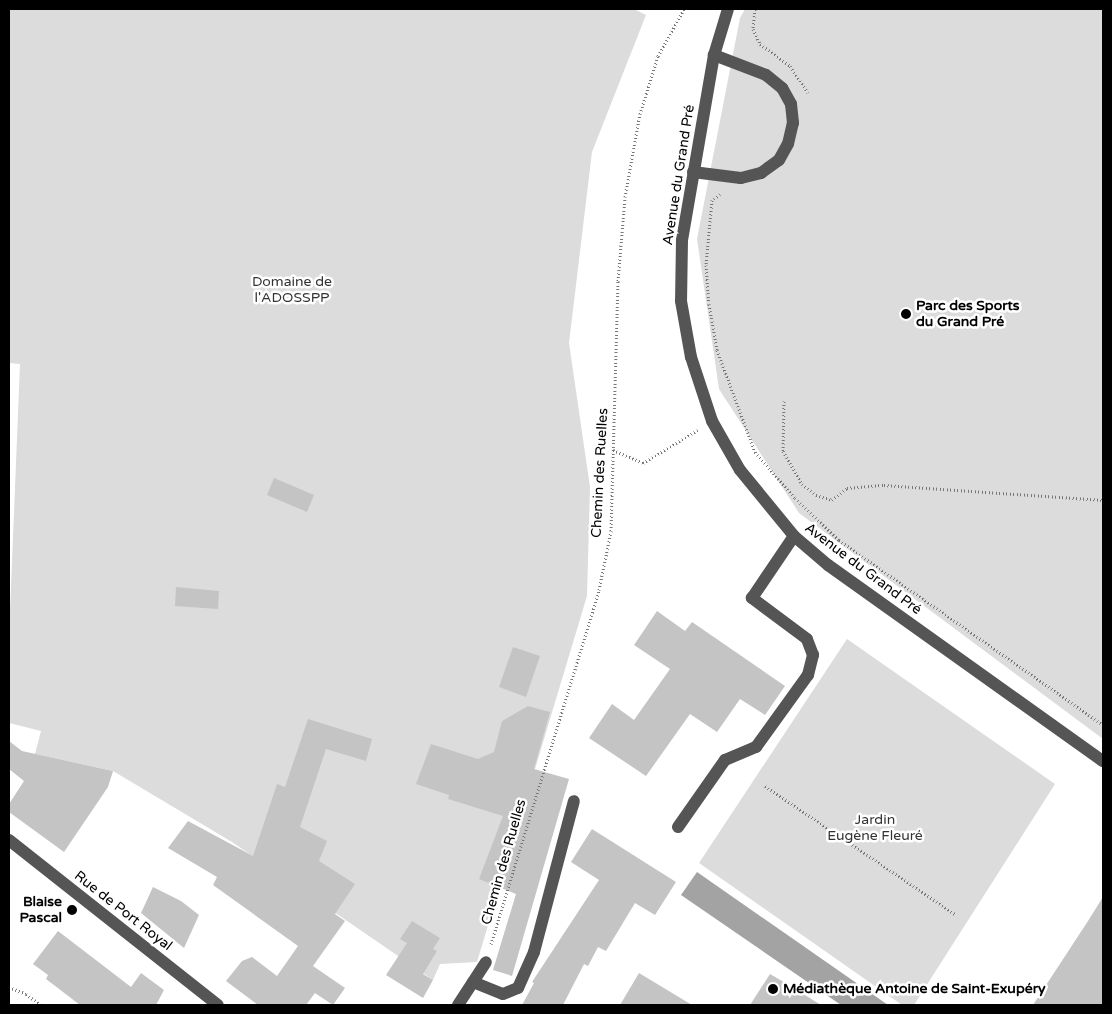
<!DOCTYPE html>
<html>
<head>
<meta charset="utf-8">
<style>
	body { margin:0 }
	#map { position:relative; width:1112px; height:1014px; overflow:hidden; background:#fff; font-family:"Varela Round",sans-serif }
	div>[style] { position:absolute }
	.green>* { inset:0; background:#dcdcdc }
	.water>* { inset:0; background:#a3a3a3 }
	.building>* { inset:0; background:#c4c4c4 }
	.path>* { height:3px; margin-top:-1.5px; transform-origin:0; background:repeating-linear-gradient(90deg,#777 0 1px,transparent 0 3.5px) }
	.minor>* { height:12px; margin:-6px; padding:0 6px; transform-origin:6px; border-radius:6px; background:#555 }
	.dots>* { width:14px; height:14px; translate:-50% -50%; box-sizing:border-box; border:2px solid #fff; border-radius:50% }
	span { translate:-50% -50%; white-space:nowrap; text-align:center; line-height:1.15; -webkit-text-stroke:5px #fff; paint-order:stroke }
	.street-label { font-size:14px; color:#000 }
	.park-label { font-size:14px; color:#333 }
	.poi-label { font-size:14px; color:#000; font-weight:700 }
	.left { translate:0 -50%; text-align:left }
	.right { translate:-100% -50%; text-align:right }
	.frame { position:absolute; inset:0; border:10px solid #000; pointer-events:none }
</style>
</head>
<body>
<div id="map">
	<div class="green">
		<div style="clip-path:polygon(9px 9px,634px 9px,646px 15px,592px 152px,569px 343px,590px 487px,587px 596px,477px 962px,440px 964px,433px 980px,232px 842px,113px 771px,35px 754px,41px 731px,9px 723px,9px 636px,20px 364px,9px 363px)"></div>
		<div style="clip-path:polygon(745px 9px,1103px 9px,1103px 739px,799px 513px,719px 389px,697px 239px,740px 18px)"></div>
		<div style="clip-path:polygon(847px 639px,1055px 784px,914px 1005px,902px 1005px,699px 863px)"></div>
	</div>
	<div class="water">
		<div style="clip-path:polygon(697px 872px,888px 1005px,841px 1005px,681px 895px)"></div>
	</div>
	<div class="building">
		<div style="clip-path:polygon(274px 478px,314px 495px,307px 512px,267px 495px)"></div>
		<div style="clip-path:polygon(176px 587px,219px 591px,218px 609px,175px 606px)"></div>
		<div style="clip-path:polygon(657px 611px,685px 631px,692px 622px,785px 686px,765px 715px,740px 699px,717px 732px,690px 714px,646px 776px,589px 738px,612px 704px,634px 720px,670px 669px,634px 645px)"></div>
		<div style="clip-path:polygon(513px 647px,540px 656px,526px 697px,499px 687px)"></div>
		<div style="clip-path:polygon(528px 706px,550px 712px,534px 769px,569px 779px,512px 976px,493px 970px,516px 894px,479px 879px,503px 816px,448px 799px,449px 795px,416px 784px,431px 744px,478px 759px,494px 752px,502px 721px)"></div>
		<div style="clip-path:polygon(308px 719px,372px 739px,366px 761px,326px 749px,300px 827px,327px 841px,319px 861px,355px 884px,335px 914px,345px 921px,313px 966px,345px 988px,333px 1005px,315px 993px,306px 1005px,258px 1005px,226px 981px,242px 961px,252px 957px,277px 976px,298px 946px,213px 885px,217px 877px,168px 848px,188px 821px,253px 856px,277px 784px,285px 787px)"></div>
		<div style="clip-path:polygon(9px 741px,22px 751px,113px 771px,108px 787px,64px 852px,9px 812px,9px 804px,24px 781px,9px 769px)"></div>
		<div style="clip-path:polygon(592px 829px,676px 882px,655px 915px,635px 903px,606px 951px,598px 947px,588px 966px,584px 964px,563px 1005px,522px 1005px,534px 983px,532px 982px,599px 880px,571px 862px)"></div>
		<div style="clip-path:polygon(153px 887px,181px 901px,199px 915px,184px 948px,141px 913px)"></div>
		<div style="clip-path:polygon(1103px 897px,1103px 1005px,1033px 1005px,1088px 921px)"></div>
		<div style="clip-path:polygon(412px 921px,440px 938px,433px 949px,437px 951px,423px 974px,433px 980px,423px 998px,386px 975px,407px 943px,400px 939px)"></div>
		<div style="clip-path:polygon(58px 931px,131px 987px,141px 973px,164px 990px,156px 1005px,80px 1005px,46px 979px,48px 975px,33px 964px)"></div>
		<div style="clip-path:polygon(639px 973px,692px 1005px,620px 1005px)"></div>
		<div style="clip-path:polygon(770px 974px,787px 984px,821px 1005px,750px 1005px)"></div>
	</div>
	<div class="path">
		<div style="left:755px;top:9px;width:20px;rotate:96deg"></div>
		<div style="left:753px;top:29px;width:17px;rotate:65deg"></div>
		<div style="left:760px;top:44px;width:37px;rotate:36deg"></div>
		<div style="left:790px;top:66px;width:32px;rotate:56deg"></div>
		<div style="left:720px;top:194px;width:10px;rotate:143deg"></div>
		<div style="left:712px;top:200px;width:65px;rotate:95.3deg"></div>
		<div style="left:706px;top:265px;width:39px;rotate:86deg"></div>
		<div style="left:709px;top:304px;width:47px;rotate:80.1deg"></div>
		<div style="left:717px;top:350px;width:109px;rotate:69.6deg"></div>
		<div style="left:755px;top:452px;width:61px;rotate:49deg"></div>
		<div style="left:795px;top:498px;width:61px;rotate:43.7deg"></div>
		<div style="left:839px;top:540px;width:322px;rotate:35deg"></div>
		<div style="left:784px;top:401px;width:50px;rotate:91.1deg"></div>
		<div style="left:783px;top:451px;width:38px;rotate:60deg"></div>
		<div style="left:802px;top:484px;width:18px;rotate:38deg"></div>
		<div style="left:816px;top:495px;width:17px;rotate:17deg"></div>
		<div style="left:832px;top:500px;width:19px;rotate:-39deg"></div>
		<div style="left:847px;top:488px;width:37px;rotate:-5deg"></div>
		<div style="left:884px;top:485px;width:220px;rotate:3.9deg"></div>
		<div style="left:613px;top:450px;width:33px;rotate:23deg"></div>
		<div style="left:643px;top:463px;width:64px;rotate:-31deg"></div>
		<div style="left:765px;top:786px;width:229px;rotate:34deg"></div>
		<div style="left:491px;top:944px;width:370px;rotate:-73deg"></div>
		<div style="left:599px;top:590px;width:60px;rotate:-78.5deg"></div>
		<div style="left:611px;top:531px;width:250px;rotate:-88.4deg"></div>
		<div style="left:618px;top:281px;width:84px;rotate:-85.2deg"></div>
		<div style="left:625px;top:197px;width:84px;rotate:-79.8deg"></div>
		<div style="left:640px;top:114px;width:61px;rotate:-72.8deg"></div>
		<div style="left:658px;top:56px;width:54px;rotate:-61deg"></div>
		<div style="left:9px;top:987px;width:18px;rotate:22deg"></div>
		<div style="left:26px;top:994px;width:19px;rotate:36deg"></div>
	</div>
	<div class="minor">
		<div style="left:728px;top:9px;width:48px;rotate:106.9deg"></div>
		<div style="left:714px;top:55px;width:188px;rotate:99.8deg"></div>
		<div style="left:682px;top:240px;width:61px;rotate:90.9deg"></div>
		<div style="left:681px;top:301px;width:57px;rotate:79.9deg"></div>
		<div style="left:691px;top:357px;width:67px;rotate:71.8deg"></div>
		<div style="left:712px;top:421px;width:56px;rotate:60.3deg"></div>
		<div style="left:740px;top:470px;width:85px;rotate:50.7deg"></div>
		<div style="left:794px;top:536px;width:45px;rotate:40.5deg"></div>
		<div style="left:828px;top:565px;width:338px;rotate:35.5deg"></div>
		<div style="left:693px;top:172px;width:48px;rotate:7.1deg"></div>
		<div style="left:741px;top:178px;width:21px;rotate:-14deg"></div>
		<div style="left:761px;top:173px;width:22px;rotate:-36deg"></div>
		<div style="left:779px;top:160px;width:18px;rotate:-61deg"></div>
		<div style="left:788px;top:144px;width:22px;rotate:-77deg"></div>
		<div style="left:793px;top:123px;width:19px;rotate:-96deg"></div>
		<div style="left:791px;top:104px;width:18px;rotate:-119deg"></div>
		<div style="left:782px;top:88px;width:21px;rotate:-141deg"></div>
		<div style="left:766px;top:75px;width:56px;rotate:-159deg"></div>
		<div style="left:678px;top:827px;width:82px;rotate:-55deg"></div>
		<div style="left:725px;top:760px;width:34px;rotate:-23deg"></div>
		<div style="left:756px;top:747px;width:89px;rotate:-54.2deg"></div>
		<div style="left:808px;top:675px;width:21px;rotate:-76deg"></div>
		<div style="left:813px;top:655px;width:17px;rotate:-111deg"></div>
		<div style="left:807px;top:639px;width:69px;rotate:-143.3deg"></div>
		<div style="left:752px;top:598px;width:75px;rotate:-55.9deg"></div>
		<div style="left:9px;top:840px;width:266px;rotate:38.3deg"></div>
		<div style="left:473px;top:982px;width:32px;rotate:22deg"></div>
		<div style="left:503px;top:994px;width:16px;rotate:-22deg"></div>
		<div style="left:518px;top:988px;width:39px;rotate:-66deg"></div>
		<div style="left:534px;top:952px;width:156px;rotate:-75.2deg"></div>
		<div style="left:458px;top:1005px;width:51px;rotate:-56.9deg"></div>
	</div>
	<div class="dots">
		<div style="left:906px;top:314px;background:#000"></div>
		<div style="left:72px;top:910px;background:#000"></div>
		<div style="left:773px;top:989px;background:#000"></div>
	</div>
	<div class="street-label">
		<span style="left:679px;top:175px;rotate:-81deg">Avenue du Grand Pré</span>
		<span style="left:600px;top:473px;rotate:-87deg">Chemin des Ruelles</span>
		<span style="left:863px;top:569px;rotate:37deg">Avenue du Grand Pré</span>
		<span style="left:504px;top:862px;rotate:-74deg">Chemin des Ruelles</span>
		<span style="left:123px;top:911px;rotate:38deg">Rue de Port Royal</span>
	</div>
	<div class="park-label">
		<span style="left:292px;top:290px">Domaine de<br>l'ADOSSPP</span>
		<span style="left:875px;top:828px">Jardin<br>Eugène Fleuré</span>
	</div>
	<div class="poi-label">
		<span class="left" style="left:916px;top:314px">Parc des Sports<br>du Grand Pré</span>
		<span class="right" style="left:62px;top:910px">Blaise<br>Pascal</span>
		<span class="left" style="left:783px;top:989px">Médiathèque Antoine de Saint-Exupéry</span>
	</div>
	<div class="frame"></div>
</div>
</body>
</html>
